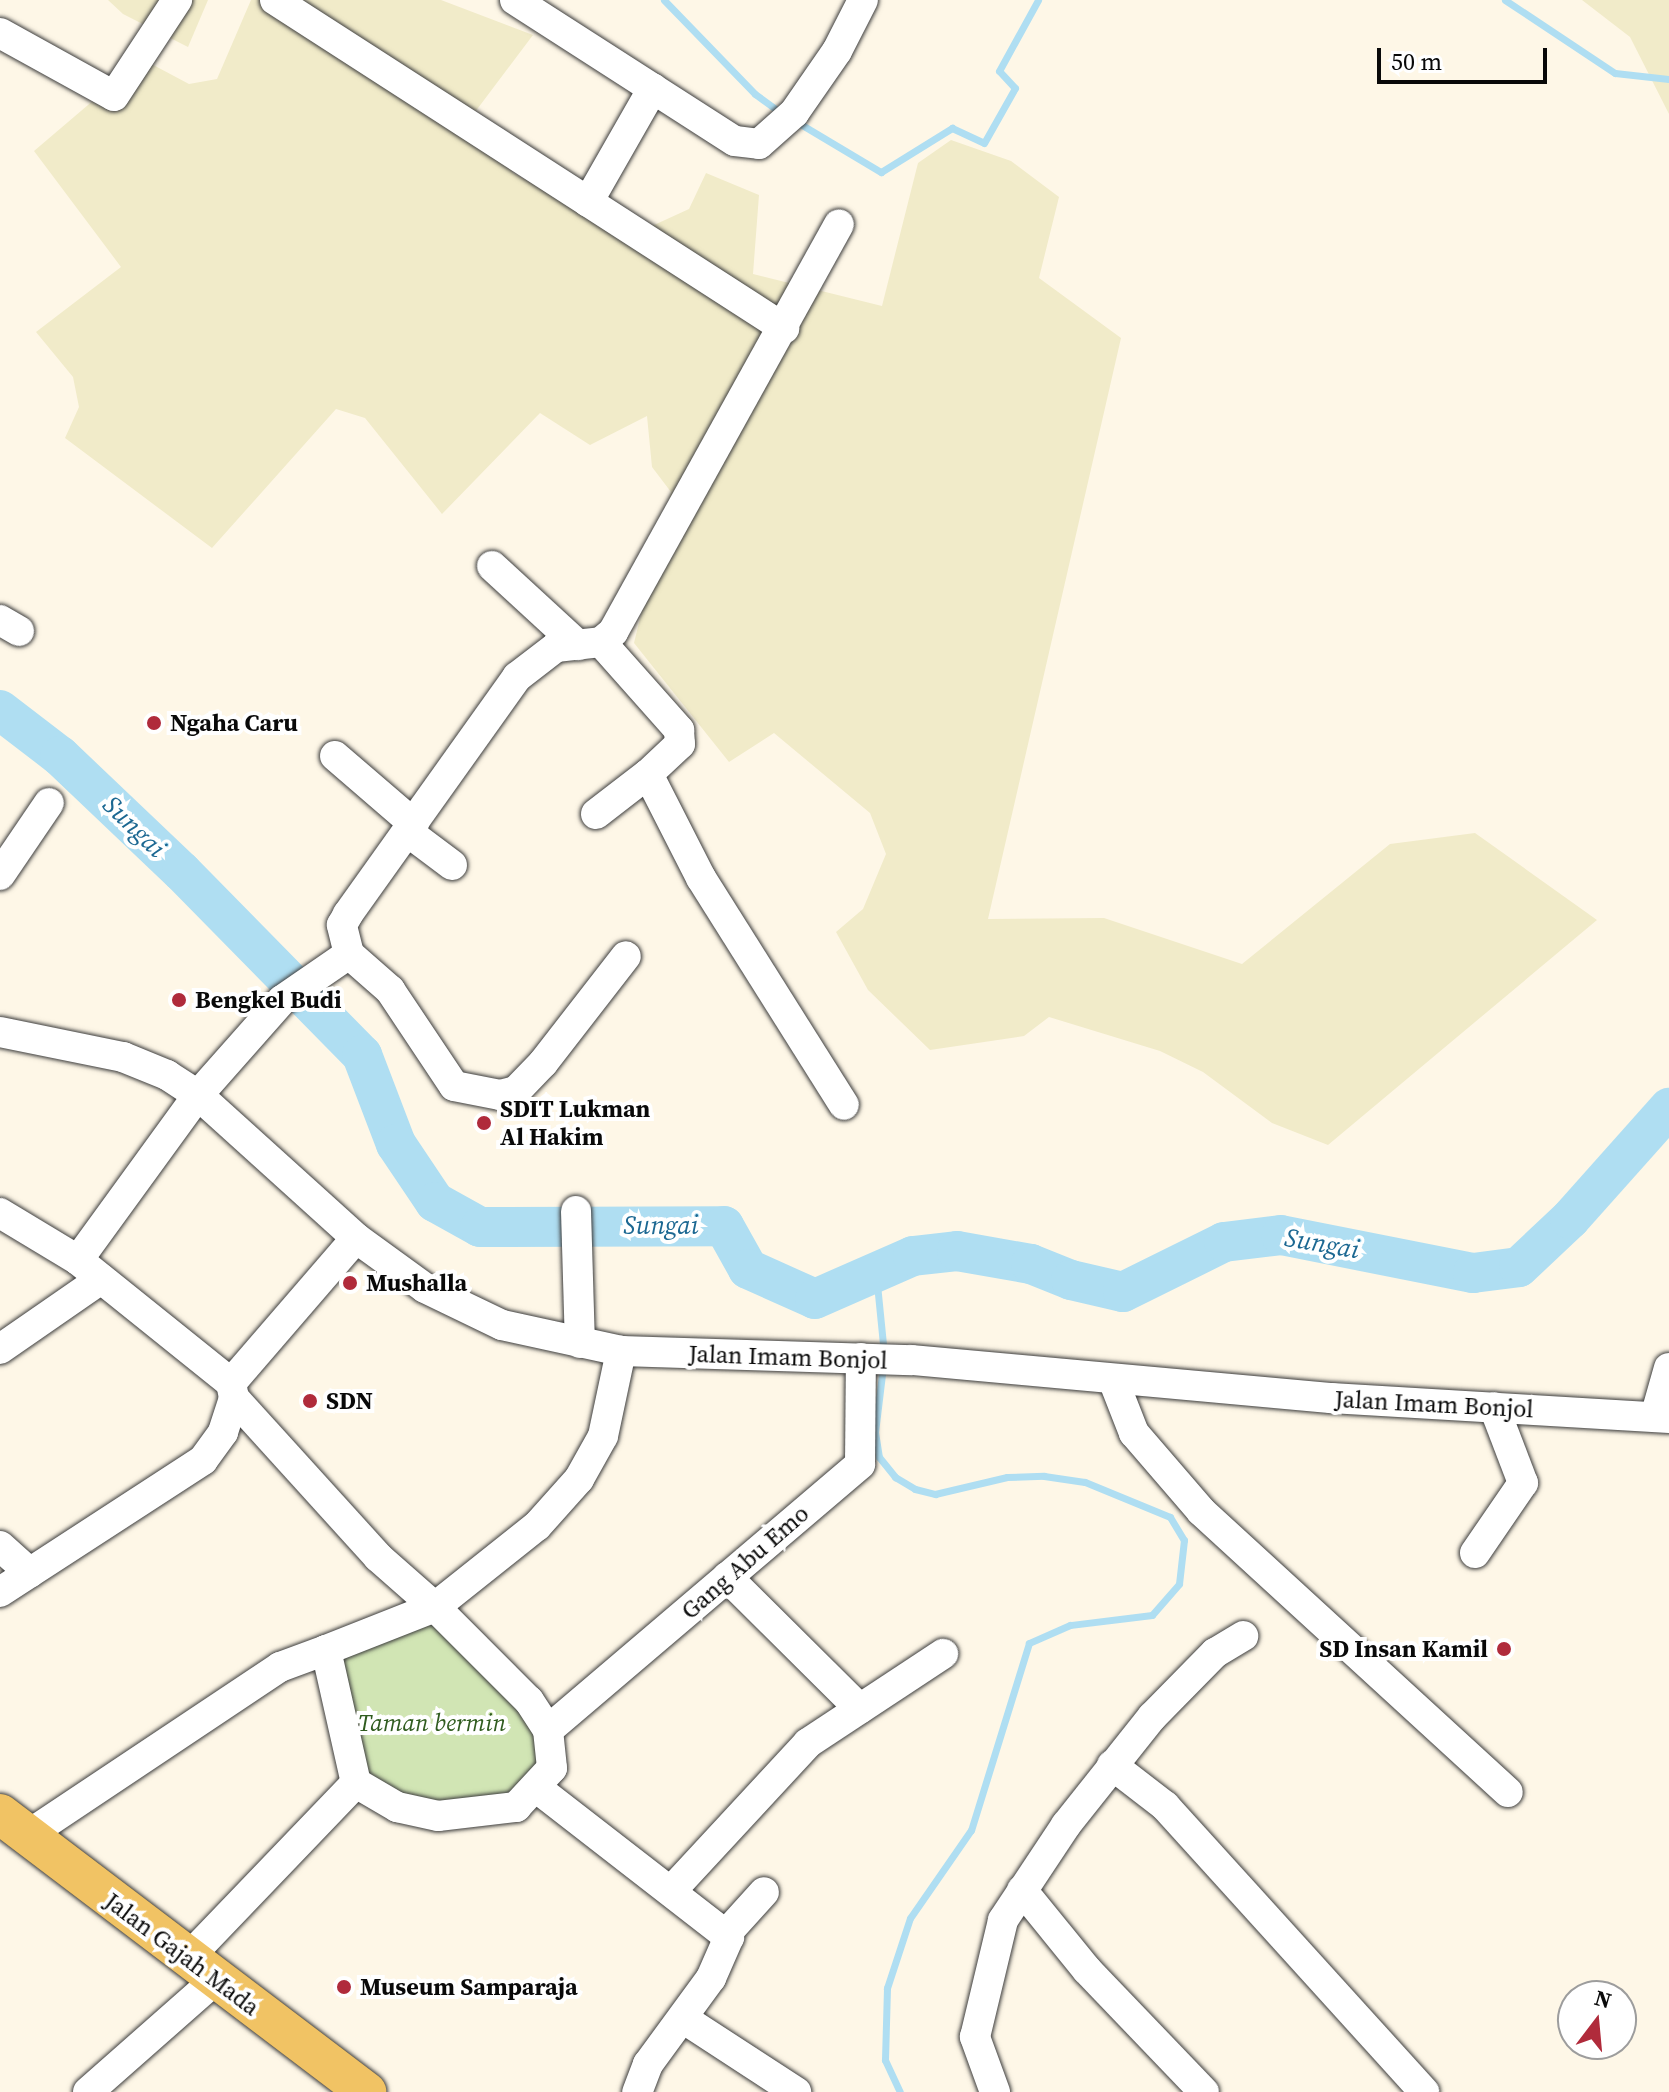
<!DOCTYPE html>
<html>
<head>
<meta charset="utf-8">
<style>
	body { margin:0 }
	#map { position:relative; width:1669px; height:2092px; overflow:hidden; background:#fef7e7; font-family:"Source Serif 4",serif }
	div>[style] { position:absolute }
	.farmland>* { inset:0; background:#f1ebc9 }
	.green>* { inset:0; background:#d1e5b4 }
	.stream>* { height:7px; margin:-3.5px; padding:0 3.5px; transform-origin:3.5px; border-radius:3.5px; background:#afdef2 }
	.river>* { height:40px; margin:-20px; padding:0 20px; transform-origin:20px; border-radius:20px; background:#afdef2 }
	.roads { filter:drop-shadow(0 0 2px #3c3c3c) drop-shadow(0 0 2px #3c3c3c) }
	.minor>* { height:30px; margin:-15px; padding:0 15px; transform-origin:15px; border-radius:15px; background:#fff }
	.major>* { height:40px; margin:-20px; padding:0 20px; transform-origin:20px; border-radius:20px; background:#f1c364 }
	.dots>* { width:22px; height:22px; translate:-50% -50%; box-sizing:border-box; border:4px solid #fff; border-radius:50% }
	span { translate:-50% -50%; white-space:nowrap; text-align:center; line-height:1.15; -webkit-text-stroke:8px #fff; paint-order:stroke }
	.poi-label { font-size:24px; color:#090909; font-weight:700 }
	.left { translate:0 -50%; text-align:left }
	.right { translate:-100% -50%; text-align:right }
	.street-label { font-size:24px; color:#090909 }
	.park-label { font-size:24px; color:#305c1f; font-style:italic }
	.water-label { font-size:26px; color:#1c6892; font-style:italic }
	.north { position:absolute; left:1557px; top:1980px; width:80px; height:80px; box-sizing:border-box; background:#fff; border:2px solid #9d9d9d; border-radius:50%; rotate:16deg; font-size:22px; font-weight:700; line-height:32px; text-align:center; color:#090909 }
	.north::after { content:''; display:block; margin:auto; width:28px; height:36px; background:#b02b3b; clip-path:polygon(50% 0,100% 100%,50% 72%,0 100%) }
	.scale { position:absolute; left:1377px; top:48px; width:170px; height:36px; box-sizing:border-box; border:4px solid #090909; border-top:0; padding-left:10px; font-size:24px; line-height:28px; white-space:nowrap; color:#090909; -webkit-text-stroke:6px #fff; paint-order:stroke }
</style>
</head>
<body>
<div id="map">
	<div class="farmland">
		<div style="clip-path:polygon(108px 0,208px 0,188px 47px,123px 14px)"></div>
		<div style="clip-path:polygon(251px 0,441px 0,533px 35px,472px 116px,513px 173px,630px 236px,689px 209px,706px 173px,759px 195px,753px 274px,882px 306px,918px 163px,951px 140px,1011px 161px,1059px 197px,1039px 278px,1121px 338px,988px 919px,1104px 918px,1242px 964px,1390px 844px,1475px 833px,1597px 920px,1328px 1145px,1272px 1123px,1203px 1072px,1160px 1051px,1049px 1017px,1024px 1036px,930px 1050px,868px 990px,836px 932px,863px 909px,886px 854px,870px 813px,774px 733px,729px 762px,634px 643px,671px 492px,652px 467px,647px 416px,590px 445px,540px 413px,442px 514px,365px 418px,336px 409px,212px 548px,65px 438px,79px 407px,73px 377px,36px 332px,121px 267px,34px 151px,142px 59px,189px 84px,217px 79px)"></div>
		<div style="clip-path:polygon(1582px 0,1669px 0,1669px 114px,1630px 37px)"></div>
	</div>
	<div class="green">
		<div style="clip-path:polygon(439px 1618px,460px 1625px,545px 1745px,543px 1766px,509px 1801px,420px 1805px,371px 1782px,334px 1655px)"></div>
	</div>
	<div class="stream">
		<div style="left:664px;top:0;width:131px;rotate:45.9deg"></div>
		<div style="left:755px;top:94px;width:31px;rotate:36deg"></div>
		<div style="left:1505px;top:0;width:132px;rotate:33.6deg"></div>
		<div style="left:1615px;top:73px;width:54px;rotate:6.3deg"></div>
		<div style="left:797px;top:122px;width:98px;rotate:30.8deg"></div>
		<div style="left:881px;top:172px;width:84px;rotate:-31.8deg"></div>
		<div style="left:952px;top:128px;width:35px;rotate:25deg"></div>
		<div style="left:984px;top:143px;width:63px;rotate:-60.6deg"></div>
		<div style="left:1015px;top:88px;width:23px;rotate:-133deg"></div>
		<div style="left:999px;top:71px;width:81px;rotate:-61.2deg"></div>
		<div style="left:876px;top:1274px;width:80px;rotate:84.3deg"></div>
		<div style="left:883px;top:1366px;width:66px;rotate:96.9deg"></div>
		<div style="left:875px;top:1432px;width:25px;rotate:81deg"></div>
		<div style="left:879px;top:1457px;width:26px;rotate:51deg"></div>
		<div style="left:895px;top:1477px;width:23px;rotate:31deg"></div>
		<div style="left:915px;top:1489px;width:21px;rotate:14deg"></div>
		<div style="left:935px;top:1494px;width:74px;rotate:-13.3deg"></div>
		<div style="left:1007px;top:1477px;width:37px;rotate:-2deg"></div>
		<div style="left:1044px;top:1476px;width:41px;rotate:8.3deg"></div>
		<div style="left:1085px;top:1482px;width:92px;rotate:22.4deg"></div>
		<div style="left:1170px;top:1517px;width:27px;rotate:59deg"></div>
		<div style="left:1184px;top:1540px;width:44px;rotate:96.5deg"></div>
		<div style="left:1179px;top:1584px;width:41px;rotate:131.1deg"></div>
		<div style="left:1152px;top:1615px;width:83px;rotate:173deg"></div>
		<div style="left:1070px;top:1625px;width:45px;rotate:156.3deg"></div>
		<div style="left:1029px;top:1643px;width:196px;rotate:107.2deg"></div>
		<div style="left:971px;top:1830px;width:107px;rotate:124.7deg"></div>
		<div style="left:910px;top:1918px;width:74px;rotate:108.2deg"></div>
		<div style="left:887px;top:1988px;width:72px;rotate:91.6deg"></div>
		<div style="left:885px;top:2060px;width:35px;rotate:65deg"></div>
	</div>
	<div class="river">
		<div style="left:0;top:710px;width:76px;rotate:37.5deg"></div>
		<div style="left:60px;top:756px;width:168px;rotate:43.6deg"></div>
		<div style="left:182px;top:872px;width:257px;rotate:45.5deg"></div>
		<div style="left:362px;top:1055px;width:95px;rotate:69.1deg"></div>
		<div style="left:396px;top:1144px;width:70px;rotate:56.1deg"></div>
		<div style="left:435px;top:1202px;width:51px;rotate:29.1deg"></div>
		<div style="left:480px;top:1227px;width:244px;rotate:-0.2deg"></div>
		<div style="left:724px;top:1226px;width:49px;rotate:60.8deg"></div>
		<div style="left:748px;top:1269px;width:73px;rotate:24.1deg"></div>
		<div style="left:815px;top:1299px;width:107px;rotate:-23.7deg"></div>
		<div style="left:913px;top:1256px;width:44px;rotate:-6.5deg"></div>
		<div style="left:957px;top:1251px;width:75px;rotate:10deg"></div>
		<div style="left:1031px;top:1264px;width:43px;rotate:21.8deg"></div>
		<div style="left:1071px;top:1280px;width:53px;rotate:13deg"></div>
		<div style="left:1123px;top:1292px;width:113px;rotate:-26.3deg"></div>
		<div style="left:1224px;top:1242px;width:57px;rotate:-7deg"></div>
		<div style="left:1281px;top:1235px;width:196px;rotate:11.2deg"></div>
		<div style="left:1473px;top:1273px;width:46px;rotate:-7.4deg"></div>
		<div style="left:1519px;top:1267px;width:70px;rotate:-43.3deg"></div>
		<div style="left:1570px;top:1219px;width:149px;rotate:-48.3deg"></div>
	</div>
	<div class="roads">
		<div class="minor">
			<div style="left:275px;top:0;width:606px;rotate:32.8deg"></div>
			<div style="left:515px;top:0;width:261px;rotate:32.7deg"></div>
			<div style="left:735px;top:141px;width:24px;rotate:7deg"></div>
			<div style="left:759px;top:144px;width:47px;rotate:-41.5deg"></div>
			<div style="left:794px;top:113px;width:75px;rotate:-55.3deg"></div>
			<div style="left:837px;top:51px;width:57px;rotate:-63deg"></div>
			<div style="left:0;top:33px;width:130px;rotate:28.9deg"></div>
			<div style="left:114px;top:96px;width:115px;rotate:-56.7deg"></div>
			<div style="left:588px;top:202px;width:131px;rotate:-60.3deg"></div>
			<div style="left:492px;top:566px;width:117px;rotate:42.6deg"></div>
			<div style="left:0;top:620px;width:22px;rotate:30deg"></div>
			<div style="left:601px;top:642px;width:118px;rotate:48.4deg"></div>
			<div style="left:679px;top:730px;width:14px;rotate:86deg"></div>
			<div style="left:680px;top:744px;width:44px;rotate:136.8deg"></div>
			<div style="left:648px;top:774px;width:117px;rotate:63deg"></div>
			<div style="left:701px;top:878px;width:268px;rotate:57.8deg"></div>
			<div style="left:335px;top:756px;width:104px;rotate:40.7deg"></div>
			<div style="left:596px;top:814px;width:66px;rotate:-37.6deg"></div>
			<div style="left:408px;top:832px;width:55px;rotate:36.9deg"></div>
			<div style="left:0;top:875px;width:87px;rotate:-55.8deg"></div>
			<div style="left:349px;top:954px;width:55px;rotate:41.3deg"></div>
			<div style="left:390px;top:990px;width:115px;rotate:56.3deg"></div>
			<div style="left:454px;top:1086px;width:47px;rotate:11.1deg"></div>
			<div style="left:500px;top:1095px;width:16px;rotate:-14deg"></div>
			<div style="left:516px;top:1091px;width:39px;rotate:-46deg"></div>
			<div style="left:543px;top:1063px;width:135px;rotate:-52.2deg"></div>
			<div style="left:0;top:1032px;width:126px;rotate:11.5deg"></div>
			<div style="left:123px;top:1057px;width:48px;rotate:22.2deg"></div>
			<div style="left:167px;top:1075px;width:37px;rotate:33deg"></div>
			<div style="left:198px;top:1095px;width:213px;rotate:42.1deg"></div>
			<div style="left:356px;top:1238px;width:85px;rotate:35.9deg"></div>
			<div style="left:425px;top:1288px;width:85px;rotate:25.7deg"></div>
			<div style="left:502px;top:1325px;width:122px;rotate:12.3deg"></div>
			<div style="left:621px;top:1351px;width:291px;rotate:1.8deg"></div>
			<div style="left:912px;top:1360px;width:421px;rotate:5.2deg"></div>
			<div style="left:1331px;top:1398px;width:339px;rotate:3.4deg"></div>
			<div style="left:576px;top:1211px;width:132px;rotate:88.3deg"></div>
			<div style="left:0;top:1213px;width:91px;rotate:31.1deg"></div>
			<div style="left:78px;top:1260px;width:196px;rotate:38.8deg"></div>
			<div style="left:78px;top:1260px;width:204px;rotate:-54deg"></div>
			<div style="left:198px;top:1095px;width:127px;rotate:-48.5deg"></div>
			<div style="left:282px;top:1000px;width:81px;rotate:-34.5deg"></div>
			<div style="left:349px;top:954px;width:30px;rotate:-104deg"></div>
			<div style="left:342px;top:925px;width:13px;rotate:-61deg"></div>
			<div style="left:348px;top:914px;width:291px;rotate:-54.5deg"></div>
			<div style="left:517px;top:677px;width:49px;rotate:-37.6deg"></div>
			<div style="left:556px;top:647px;width:45px;rotate:-6.3deg"></div>
			<div style="left:601px;top:642px;width:16px;rotate:-40deg"></div>
			<div style="left:613px;top:632px;width:466px;rotate:-61deg"></div>
			<div style="left:0;top:1349px;width:123px;rotate:-34.7deg"></div>
			<div style="left:1114px;top:1382px;width:55px;rotate:68.6deg"></div>
			<div style="left:1134px;top:1433px;width:103px;rotate:49.3deg"></div>
			<div style="left:1201px;top:1511px;width:416px;rotate:42.5deg"></div>
			<div style="left:234px;top:1398px;width:215px;rotate:47.8deg"></div>
			<div style="left:378px;top:1557px;width:76px;rotate:41.3deg"></div>
			<div style="left:435px;top:1607px;width:130px;rotate:-38.5deg"></div>
			<div style="left:537px;top:1526px;width:63px;rotate:-48.2deg"></div>
			<div style="left:579px;top:1479px;width:49px;rotate:-60.8deg"></div>
			<div style="left:603px;top:1436px;width:87px;rotate:-78deg"></div>
			<div style="left:1655px;top:1417px;width:51px;rotate:-74.1deg"></div>
			<div style="left:0;top:1546px;width:40px;rotate:42deg"></div>
			<div style="left:1475px;top:1553px;width:85px;rotate:-55.6deg"></div>
			<div style="left:1523px;top:1483px;width:81px;rotate:-110.9deg"></div>
			<div style="left:727px;top:1577px;width:187px;rotate:44.8deg"></div>
			<div style="left:0;top:1592px;width:242px;rotate:-33deg"></div>
			<div style="left:203px;top:1460px;width:34px;rotate:-54deg"></div>
			<div style="left:223px;top:1432px;width:36px;rotate:-72deg"></div>
			<div style="left:234px;top:1398px;width:15px;rotate:-101deg"></div>
			<div style="left:231px;top:1383px;width:191px;rotate:-49.2deg"></div>
			<div style="left:548px;top:1730px;width:410px;rotate:-40.4deg"></div>
			<div style="left:860px;top:1464px;width:106px;rotate:-89.5deg"></div>
			<div style="left:1112px;top:1765px;width:67px;rotate:37.7deg"></div>
			<div style="left:1165px;top:1806px;width:386px;rotate:47.8deg"></div>
			<div style="left:538px;top:1789px;width:242px;rotate:37.8deg"></div>
			<div style="left:729px;top:1937px;width:45px;rotate:113.7deg"></div>
			<div style="left:711px;top:1978px;width:107px;rotate:126.2deg"></div>
			<div style="left:648px;top:2064px;width:30px;rotate:111deg"></div>
			<div style="left:28px;top:1835px;width:303px;rotate:-33.7deg"></div>
			<div style="left:280px;top:1667px;width:49px;rotate:-20.3deg"></div>
			<div style="left:672px;top:1890px;width:200px;rotate:-47.2deg"></div>
			<div style="left:808px;top:1743px;width:162px;rotate:-33.4deg"></div>
			<div style="left:1022px;top:1890px;width:103px;rotate:50.9deg"></div>
			<div style="left:1087px;top:1970px;width:169px;rotate:46.2deg"></div>
			<div style="left:727px;top:1933px;width:55px;rotate:-47.9deg"></div>
			<div style="left:187px;top:1959px;width:244px;rotate:-46.2deg"></div>
			<div style="left:356px;top:1783px;width:48px;rotate:30.3deg"></div>
			<div style="left:397px;top:1807px;width:42px;rotate:12.4deg"></div>
			<div style="left:438px;top:1816px;width:79px;rotate:-6.6deg"></div>
			<div style="left:516px;top:1807px;width:53px;rotate:-47.3deg"></div>
			<div style="left:552px;top:1768px;width:38px;rotate:-96deg"></div>
			<div style="left:548px;top:1730px;width:35px;rotate:-123deg"></div>
			<div style="left:529px;top:1701px;width:133px;rotate:-135deg"></div>
			<div style="left:435px;top:1607px;width:117px;rotate:158.5deg"></div>
			<div style="left:326px;top:1650px;width:136px;rotate:77.3deg"></div>
			<div style="left:684px;top:2019px;width:134px;rotate:33.1deg"></div>
			<div style="left:88px;top:2092px;width:169px;rotate:-41.4deg"></div>
			<div style="left:995px;top:2092px;width:59px;rotate:-110deg"></div>
			<div style="left:975px;top:2037px;width:120px;rotate:-76.5deg"></div>
			<div style="left:1003px;top:1920px;width:114px;rotate:-56.4deg"></div>
			<div style="left:1066px;top:1825px;width:138px;rotate:-51.5deg"></div>
			<div style="left:1152px;top:1717px;width:90px;rotate:-45.5deg"></div>
			<div style="left:1215px;top:1653px;width:33px;rotate:-31deg"></div>
		</div>
		<div class="major">
			<div style="left:0;top:1814px;width:460px;rotate:37.2deg"></div>
		</div>
	</div>
	<div class="dots">
		<div style="left:154px;top:723px;background:#b02b3b"></div>
		<div style="left:179px;top:1000px;background:#b02b3b"></div>
		<div style="left:484px;top:1123px;background:#b02b3b"></div>
		<div style="left:350px;top:1283px;background:#b02b3b"></div>
		<div style="left:310px;top:1401px;background:#b02b3b"></div>
		<div style="left:1504px;top:1649px;background:#b02b3b"></div>
		<div style="left:344px;top:1987px;background:#b02b3b"></div>
	</div>
	<div class="poi-label">
		<span class="left" style="left:170px;top:723px">Ngaha Caru</span>
		<span class="left" style="left:195px;top:1000px">Bengkel Budi</span>
		<span class="left" style="left:500px;top:1123px">SDIT Lukman<br>Al Hakim</span>
		<span class="left" style="left:366px;top:1283px">Mushalla</span>
		<span class="left" style="left:326px;top:1401px">SDN</span>
		<span class="right" style="left:1488px;top:1649px">SD Insan Kamil</span>
		<span class="left" style="left:360px;top:1987px">Museum Samparaja</span>
	</div>
	<div class="street-label">
		<span style="left:788px;top:1357px;rotate:2deg">Jalan Imam Bonjol</span>
		<span style="left:1434px;top:1404px;rotate:3deg">Jalan Imam Bonjol</span>
		<span style="left:745px;top:1562px;rotate:-41deg">Gang Abu Emo</span>
		<span style="left:182px;top:1954px;rotate:37deg">Jalan Gajah Mada</span>
	</div>
	<div class="park-label">
		<span style="left:432px;top:1723px">Taman bermin</span>
	</div>
	<div class="water-label">
		<span style="left:134px;top:827px;rotate:44deg">Sungai</span>
		<span style="left:661px;top:1226px">Sungai</span>
		<span style="left:1322px;top:1244px;rotate:10deg">Sungai</span>
	</div>
	<div class="north">N</div>
	<div class="scale">50 m</div>
</div>
</body>
</html>
